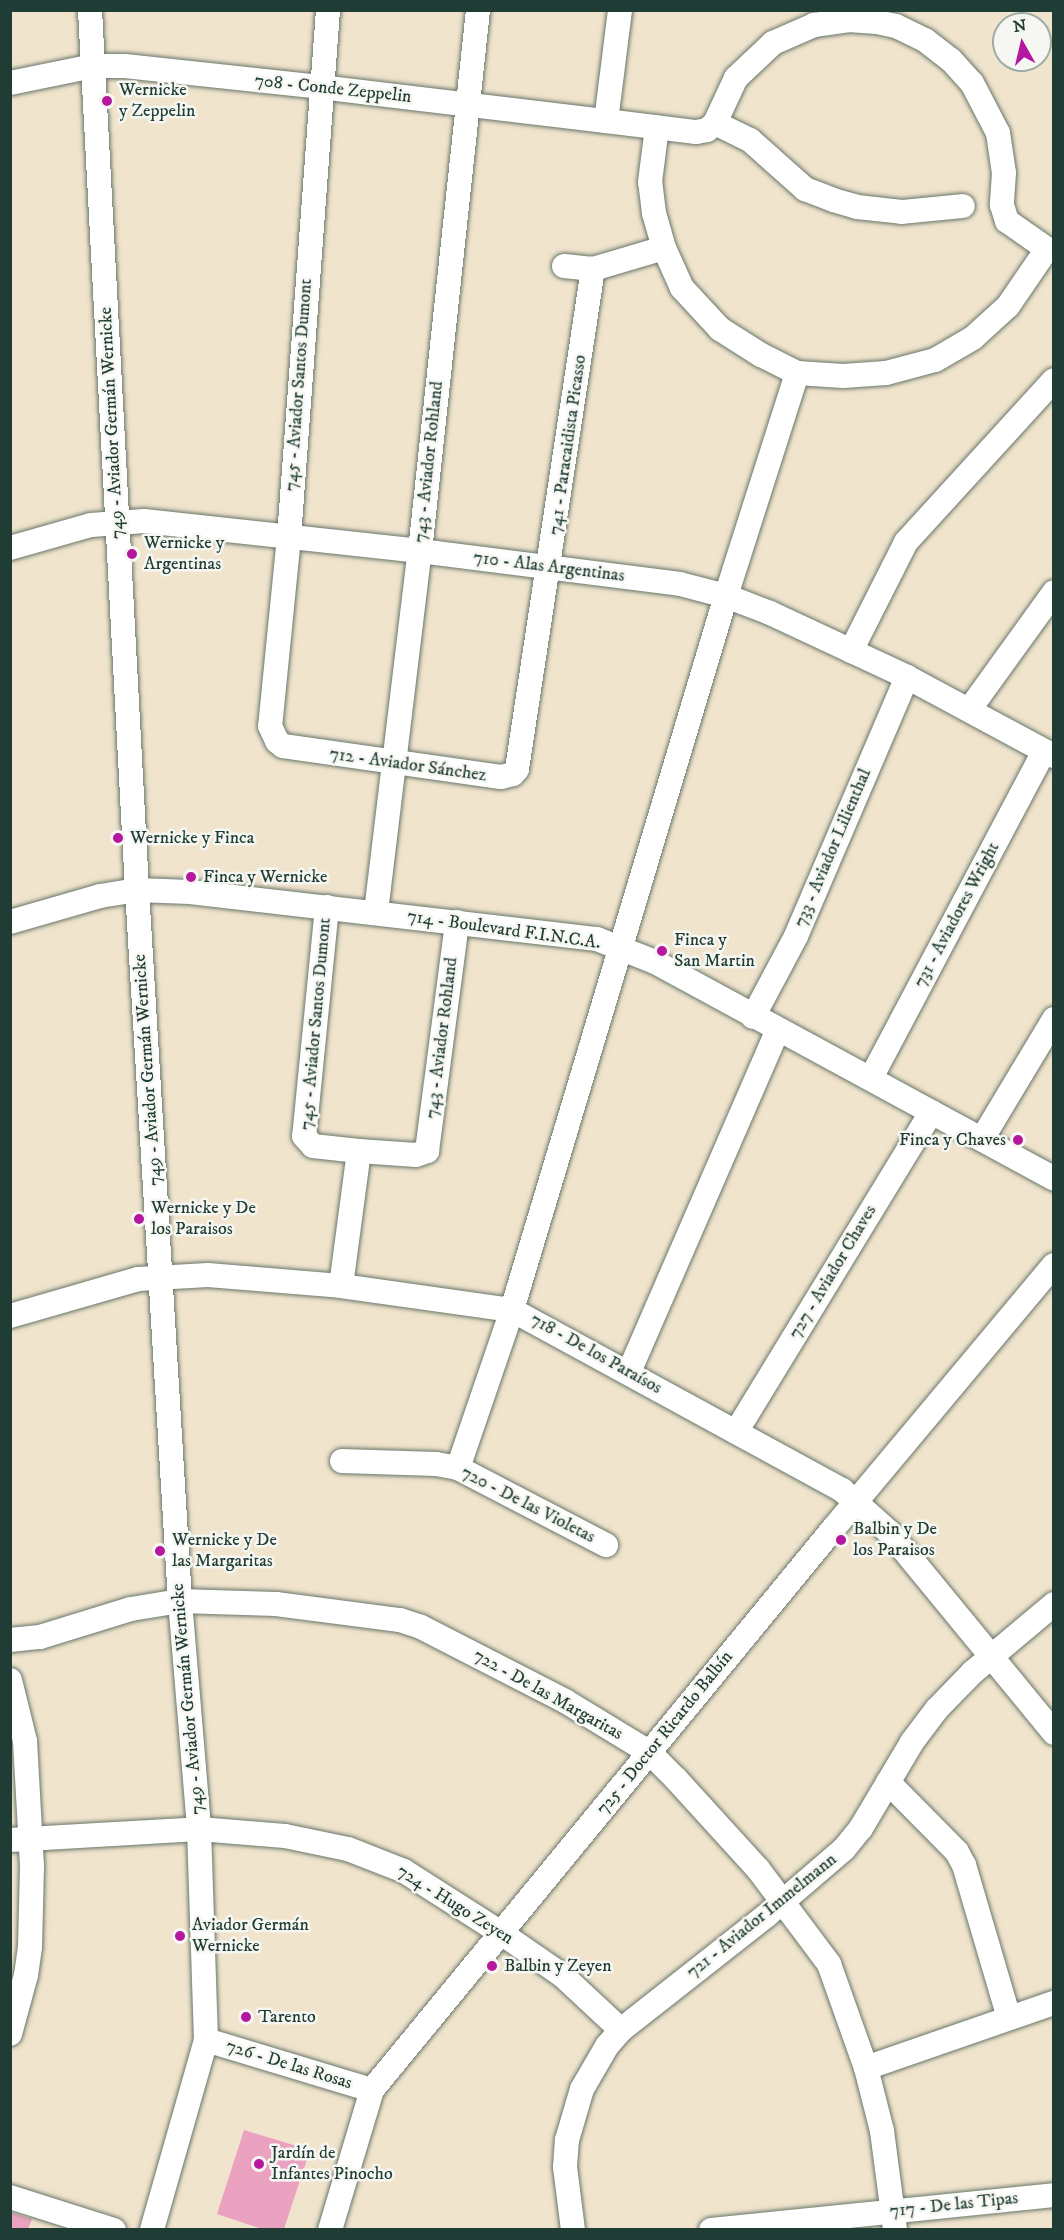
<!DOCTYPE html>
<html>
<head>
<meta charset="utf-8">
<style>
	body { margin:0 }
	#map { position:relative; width:1064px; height:2240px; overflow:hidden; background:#f1e4cd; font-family:"IM FELL DW Pica",serif }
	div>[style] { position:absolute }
	.building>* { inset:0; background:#eaa2c0 }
	.roads { filter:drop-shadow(0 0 2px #68776a) drop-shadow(0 0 2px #68776a) }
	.minor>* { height:24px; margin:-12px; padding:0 12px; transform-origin:12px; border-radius:12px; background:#fff }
	.dots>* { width:16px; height:16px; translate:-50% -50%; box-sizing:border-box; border:3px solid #f6f6f2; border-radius:50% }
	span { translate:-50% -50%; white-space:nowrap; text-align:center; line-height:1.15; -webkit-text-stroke:5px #f6f6f2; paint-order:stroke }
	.street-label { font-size:18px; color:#1f3d34 }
	.poi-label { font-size:18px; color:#1f3d34 }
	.left { translate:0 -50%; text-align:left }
	.right { translate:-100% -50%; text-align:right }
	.frame { position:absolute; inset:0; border:12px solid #1f3d34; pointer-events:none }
	.north { position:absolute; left:992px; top:12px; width:60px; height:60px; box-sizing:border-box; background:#f6f6f2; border:2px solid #a0aca6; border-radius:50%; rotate:352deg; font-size:16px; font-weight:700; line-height:24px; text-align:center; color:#1f3d34 }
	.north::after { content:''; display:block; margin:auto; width:21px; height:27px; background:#b5179e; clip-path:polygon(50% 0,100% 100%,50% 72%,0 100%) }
</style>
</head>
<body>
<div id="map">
	<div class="building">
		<div style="clip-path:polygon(244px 2130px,310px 2150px,284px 2229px,262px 2229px,217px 2214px)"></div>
		<div style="clip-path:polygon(10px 2212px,32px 2219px,28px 2229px,10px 2229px)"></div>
	</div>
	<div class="roads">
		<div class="minor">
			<div style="left:90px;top:10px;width:881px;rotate:86.94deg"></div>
			<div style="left:137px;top:890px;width:712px;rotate:86.54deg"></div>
			<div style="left:180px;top:1601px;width:229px;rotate:85.2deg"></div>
			<div style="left:199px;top:1829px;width:211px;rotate:88.1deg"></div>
			<div style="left:206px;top:2040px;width:198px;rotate:105.9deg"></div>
			<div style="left:328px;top:10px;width:528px;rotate:94.23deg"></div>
			<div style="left:289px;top:537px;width:190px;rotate:95.7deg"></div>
			<div style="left:270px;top:726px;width:17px;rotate:65deg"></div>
			<div style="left:277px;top:741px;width:8px;rotate:40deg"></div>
			<div style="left:283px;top:746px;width:220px;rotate:8.1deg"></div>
			<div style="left:501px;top:777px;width:12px;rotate:-14deg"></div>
			<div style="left:513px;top:774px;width:6px;rotate:-51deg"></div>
			<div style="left:517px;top:769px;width:506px;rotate:-81.36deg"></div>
			<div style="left:593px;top:269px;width:74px;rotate:-16.5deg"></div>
			<div style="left:10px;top:83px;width:85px;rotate:-11.6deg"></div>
			<div style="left:93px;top:66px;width:32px"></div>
			<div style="left:125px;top:66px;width:196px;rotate:6.1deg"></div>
			<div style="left:320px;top:87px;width:288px;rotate:6.8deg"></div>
			<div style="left:606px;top:121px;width:91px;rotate:7deg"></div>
			<div style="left:696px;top:132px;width:11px;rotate:-10deg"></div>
			<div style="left:707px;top:130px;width:11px;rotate:-41deg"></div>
			<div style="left:715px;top:123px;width:50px;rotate:-65deg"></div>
			<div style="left:736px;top:78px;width:51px;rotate:-43.4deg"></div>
			<div style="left:773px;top:43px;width:45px;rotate:-23.7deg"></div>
			<div style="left:814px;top:25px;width:34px;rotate:-8deg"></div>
			<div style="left:848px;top:20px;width:29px;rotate:4deg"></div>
			<div style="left:877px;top:22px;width:19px;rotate:12deg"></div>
			<div style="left:896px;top:26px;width:32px;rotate:26deg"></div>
			<div style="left:925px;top:40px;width:33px;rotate:38deg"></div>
			<div style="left:951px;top:60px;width:31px;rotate:48deg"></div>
			<div style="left:972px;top:83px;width:56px;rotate:62.5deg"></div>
			<div style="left:998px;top:133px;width:40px;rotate:81.5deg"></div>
			<div style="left:1004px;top:173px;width:32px;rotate:94deg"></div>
			<div style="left:1002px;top:205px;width:17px;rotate:73deg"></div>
			<div style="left:1007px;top:221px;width:49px;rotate:35deg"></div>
			<div style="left:1047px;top:249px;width:69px;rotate:124.4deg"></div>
			<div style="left:1008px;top:306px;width:47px;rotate:137.6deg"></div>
			<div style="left:973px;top:338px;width:44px;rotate:149.9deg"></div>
			<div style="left:935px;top:360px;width:51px;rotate:165.1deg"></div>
			<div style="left:886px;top:373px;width:43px;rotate:176deg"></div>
			<div style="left:843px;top:376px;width:46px;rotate:-176.3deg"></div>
			<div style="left:797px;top:373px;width:40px;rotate:-153.4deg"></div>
			<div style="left:761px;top:355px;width:49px;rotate:-147.6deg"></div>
			<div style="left:720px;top:329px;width:56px;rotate:-132.8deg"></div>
			<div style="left:682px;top:288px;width:44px;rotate:-114.2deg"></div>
			<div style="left:664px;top:248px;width:36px;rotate:-106deg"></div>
			<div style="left:654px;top:213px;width:31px;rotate:-97deg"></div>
			<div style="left:650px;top:182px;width:55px;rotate:-82.7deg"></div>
			<div style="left:606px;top:121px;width:112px;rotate:-82.8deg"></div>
			<div style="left:715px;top:123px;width:39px;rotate:26deg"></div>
			<div style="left:750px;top:140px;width:74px;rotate:41.7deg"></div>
			<div style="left:805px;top:189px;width:30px;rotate:21deg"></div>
			<div style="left:833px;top:200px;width:25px;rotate:16deg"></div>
			<div style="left:857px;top:207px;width:45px;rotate:6.3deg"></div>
			<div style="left:902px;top:212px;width:61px;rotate:-5.6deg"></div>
			<div style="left:564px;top:266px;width:29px;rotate:6deg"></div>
			<div style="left:10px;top:548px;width:84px;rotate:-15.9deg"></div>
			<div style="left:91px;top:525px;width:53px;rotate:-4.3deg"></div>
			<div style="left:144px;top:521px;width:278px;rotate:6.2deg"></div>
			<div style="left:420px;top:551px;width:262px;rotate:7.2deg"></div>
			<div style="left:680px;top:584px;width:48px;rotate:14.6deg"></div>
			<div style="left:726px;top:596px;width:47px;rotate:21.1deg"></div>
			<div style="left:770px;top:613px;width:151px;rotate:25deg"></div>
			<div style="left:907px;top:677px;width:167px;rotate:28.3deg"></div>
			<div style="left:851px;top:651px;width:122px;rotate:-63.2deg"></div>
			<div style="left:906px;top:542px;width:219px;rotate:-47.6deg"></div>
			<div style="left:969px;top:710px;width:145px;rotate:-54.2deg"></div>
			<div style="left:327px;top:907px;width:230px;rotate:95.7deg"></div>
			<div style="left:304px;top:1136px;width:13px;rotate:48deg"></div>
			<div style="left:313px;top:1146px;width:46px;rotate:6.2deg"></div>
			<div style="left:359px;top:1151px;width:57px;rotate:4deg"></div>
			<div style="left:416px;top:1155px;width:12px;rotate:-20deg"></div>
			<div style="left:427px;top:1151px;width:231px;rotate:-82.5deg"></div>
			<div style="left:376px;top:912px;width:364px;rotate:-83.1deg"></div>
			<div style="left:420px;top:551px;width:544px;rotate:-83.88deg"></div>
			<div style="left:10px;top:922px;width:94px;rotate:-16.1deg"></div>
			<div style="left:100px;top:896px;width:37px;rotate:-9deg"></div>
			<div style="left:137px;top:890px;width:53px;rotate:2.2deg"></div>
			<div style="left:190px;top:892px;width:410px;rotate:6.6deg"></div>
			<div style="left:597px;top:939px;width:62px;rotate:21.6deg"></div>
			<div style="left:655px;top:962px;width:454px;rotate:28.5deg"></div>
			<div style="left:753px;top:1017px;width:92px;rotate:-62deg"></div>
			<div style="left:796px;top:936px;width:282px;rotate:-66.8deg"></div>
			<div style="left:871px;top:1078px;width:370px;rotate:-62.1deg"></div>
			<div style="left:982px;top:1139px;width:140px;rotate:-59deg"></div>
			<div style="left:341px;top:1286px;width:136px;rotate:-82.4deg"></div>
			<div style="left:10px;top:1316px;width:133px;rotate:-16.1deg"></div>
			<div style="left:138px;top:1279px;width:70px;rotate:-3.3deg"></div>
			<div style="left:208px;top:1275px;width:133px;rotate:4.7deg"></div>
			<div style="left:341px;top:1286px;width:173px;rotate:8deg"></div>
			<div style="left:512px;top:1310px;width:376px;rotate:28.6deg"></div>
			<div style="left:842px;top:1490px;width:63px;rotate:41.8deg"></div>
			<div style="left:889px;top:1532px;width:260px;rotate:50.6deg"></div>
			<div style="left:629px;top:1372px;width:373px;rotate:-66.5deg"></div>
			<div style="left:736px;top:1432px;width:375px;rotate:-58.6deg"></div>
			<div style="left:342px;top:1461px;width:94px;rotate:1.8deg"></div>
			<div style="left:436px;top:1464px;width:22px;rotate:10deg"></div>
			<div style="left:458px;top:1468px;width:167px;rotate:27.5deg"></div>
			<div style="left:458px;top:1468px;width:167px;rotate:-71.1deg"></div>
			<div style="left:512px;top:1310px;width:745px;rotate:-73.32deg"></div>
			<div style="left:726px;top:596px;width:234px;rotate:-72.3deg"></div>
			<div style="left:10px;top:1640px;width:30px;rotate:-6deg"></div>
			<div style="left:40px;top:1637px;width:95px;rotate:-17.1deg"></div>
			<div style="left:131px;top:1609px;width:50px;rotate:-9.3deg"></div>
			<div style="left:180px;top:1601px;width:96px;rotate:1.8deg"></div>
			<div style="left:276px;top:1604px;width:125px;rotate:7.4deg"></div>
			<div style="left:400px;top:1620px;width:22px;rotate:18deg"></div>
			<div style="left:421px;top:1627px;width:162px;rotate:27.2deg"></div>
			<div style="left:565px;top:1701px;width:98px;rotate:31.3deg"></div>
			<div style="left:649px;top:1752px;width:38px;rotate:45deg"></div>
			<div style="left:676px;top:1779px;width:122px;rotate:47.7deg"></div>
			<div style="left:758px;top:1869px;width:119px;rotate:53.2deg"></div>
			<div style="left:829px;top:1964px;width:110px;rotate:70.4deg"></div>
			<div style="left:866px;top:2068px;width:65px;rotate:75.7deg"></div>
			<div style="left:882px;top:2131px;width:100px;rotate:82.5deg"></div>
			<div style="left:10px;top:1680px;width:63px;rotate:76.2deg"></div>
			<div style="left:25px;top:1741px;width:125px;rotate:86.8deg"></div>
			<div style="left:32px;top:1866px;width:81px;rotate:91.4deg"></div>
			<div style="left:30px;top:1947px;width:28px;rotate:98deg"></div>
			<div style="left:26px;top:1975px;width:61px;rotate:105.2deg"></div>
			<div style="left:888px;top:1782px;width:98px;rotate:45.4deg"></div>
			<div style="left:957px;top:1852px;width:15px;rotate:62deg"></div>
			<div style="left:964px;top:1865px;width:159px;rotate:73.6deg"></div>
			<div style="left:10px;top:1840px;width:189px;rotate:-3.3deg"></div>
			<div style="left:199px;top:1829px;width:86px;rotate:4.7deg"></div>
			<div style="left:285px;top:1836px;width:64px;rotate:11.7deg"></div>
			<div style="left:348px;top:1849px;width:60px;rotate:21.4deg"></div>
			<div style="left:404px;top:1871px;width:115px;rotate:32.6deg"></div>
			<div style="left:501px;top:1933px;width:75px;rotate:34.7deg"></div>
			<div style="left:563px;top:1976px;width:79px;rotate:43deg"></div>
			<div style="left:206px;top:2040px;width:173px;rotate:16.8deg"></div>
			<div style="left:866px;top:2068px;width:199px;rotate:-19.1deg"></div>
			<div style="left:10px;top:2197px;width:109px;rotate:17.6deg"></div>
			<div style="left:330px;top:2230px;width:146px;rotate:-73.3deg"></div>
			<div style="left:372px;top:2090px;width:726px;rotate:-50.59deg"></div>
			<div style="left:833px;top:1529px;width:344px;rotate:-50.1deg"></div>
			<div style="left:573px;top:2230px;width:64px;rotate:-97.2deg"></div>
			<div style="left:565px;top:2167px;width:27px;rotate:-86deg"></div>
			<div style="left:567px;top:2140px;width:53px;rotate:-73.6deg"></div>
			<div style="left:582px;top:2089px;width:50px;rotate:-59.8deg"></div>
			<div style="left:607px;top:2046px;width:21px;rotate:-49deg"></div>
			<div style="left:621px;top:2030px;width:184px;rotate:-38.2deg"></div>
			<div style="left:766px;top:1916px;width:103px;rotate:-40.7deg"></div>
			<div style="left:844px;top:1849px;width:27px;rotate:-51deg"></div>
			<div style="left:861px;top:1828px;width:100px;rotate:-59.3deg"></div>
			<div style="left:912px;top:1742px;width:41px;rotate:-52.9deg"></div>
			<div style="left:937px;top:1709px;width:52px;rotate:-45.8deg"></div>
			<div style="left:973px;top:1672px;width:106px;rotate:-40deg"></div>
			<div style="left:711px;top:2230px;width:345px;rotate:-5.8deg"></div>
		</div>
	</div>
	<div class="dots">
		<div style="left:107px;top:101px;background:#b5179e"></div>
		<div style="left:132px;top:554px;background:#b5179e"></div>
		<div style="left:118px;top:838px;background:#b5179e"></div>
		<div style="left:191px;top:877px;background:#b5179e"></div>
		<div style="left:662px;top:951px;background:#b5179e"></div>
		<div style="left:1018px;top:1140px;background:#b5179e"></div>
		<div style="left:139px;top:1219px;background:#b5179e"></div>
		<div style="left:841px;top:1540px;background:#b5179e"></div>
		<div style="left:160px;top:1551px;background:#b5179e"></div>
		<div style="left:180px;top:1936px;background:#b5179e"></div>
		<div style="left:492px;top:1966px;background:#b5179e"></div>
		<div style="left:246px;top:2017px;background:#b5179e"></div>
		<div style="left:259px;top:2164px;background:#b5179e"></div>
	</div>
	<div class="street-label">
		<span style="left:333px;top:89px;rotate:6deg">708 - Conde Zeppelin</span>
		<span style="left:299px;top:385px;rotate:-86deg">745 - Aviador Santos Dumont</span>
		<span style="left:112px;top:423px;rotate:-93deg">749 - Aviador Germán Wernicke</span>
		<span style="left:568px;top:445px;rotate:-82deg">741 - Paracaidista Picasso</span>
		<span style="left:429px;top:462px;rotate:-84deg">743 - Aviador Rohland</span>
		<span style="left:549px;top:567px;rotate:7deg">710 - Alas Argentinas</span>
		<span style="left:408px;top:765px;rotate:8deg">712 - Aviador Sánchez</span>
		<span style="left:833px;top:848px;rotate:-67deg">733 - Aviador Lilienthal</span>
		<span style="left:957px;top:915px;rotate:-62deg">731 - Aviadores Wright</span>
		<span style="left:504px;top:930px;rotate:8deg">714 - Boulevard F.I.N.C.A.</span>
		<span style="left:316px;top:1024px;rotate:-85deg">745 - Aviador Santos Dumont</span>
		<span style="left:442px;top:1038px;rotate:-83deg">743 - Aviador Rohland</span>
		<span style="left:148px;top:1070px;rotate:-94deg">749 - Aviador Germán Wernicke</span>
		<span style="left:833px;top:1272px;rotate:-59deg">727 - Aviador Chaves</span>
		<span style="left:596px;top:1354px;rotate:29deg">718 - De los Paraísos</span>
		<span style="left:528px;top:1505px;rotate:27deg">720 - De las Violetas</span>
		<span style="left:548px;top:1695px;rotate:29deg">722 - De las Margaritas</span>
		<span style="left:188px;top:1699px;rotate:-95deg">749 - Aviador Germán Wernicke</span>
		<span style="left:665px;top:1733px;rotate:-51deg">725 - Doctor Ricardo Balbín</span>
		<span style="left:455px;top:1905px;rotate:32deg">724 - Hugo Zeyen</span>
		<span style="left:762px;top:1916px;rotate:-39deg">721 - Aviador Immelmann</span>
		<span style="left:289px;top:2065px;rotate:17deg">726 - De las Rosas</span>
		<span style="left:954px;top:2205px;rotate:-6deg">717 - De las Tipas</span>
	</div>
	<div class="poi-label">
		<span class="left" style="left:119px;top:101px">Wernicke<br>y Zeppelin</span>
		<span class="left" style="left:144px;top:554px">Wernicke y<br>Argentinas</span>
		<span class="left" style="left:130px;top:838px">Wernicke y Finca</span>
		<span class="left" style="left:203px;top:877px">Finca y Wernicke</span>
		<span class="left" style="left:674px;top:951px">Finca y<br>San Martin</span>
		<span class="right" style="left:1006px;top:1140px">Finca y Chaves</span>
		<span class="left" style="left:151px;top:1219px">Wernicke y De<br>los Paraisos</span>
		<span class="left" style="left:853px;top:1540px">Balbin y De<br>los Paraisos</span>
		<span class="left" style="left:172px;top:1551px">Wernicke y De<br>las Margaritas</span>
		<span class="left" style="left:192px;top:1936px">Aviador Germán<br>Wernicke</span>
		<span class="left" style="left:504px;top:1966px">Balbin y Zeyen</span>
		<span class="left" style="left:258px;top:2017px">Tarento</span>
		<span class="left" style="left:271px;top:2164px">Jardín de<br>Infantes Pinocho</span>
	</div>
	<div class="frame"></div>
	<div class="north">N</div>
</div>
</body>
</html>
